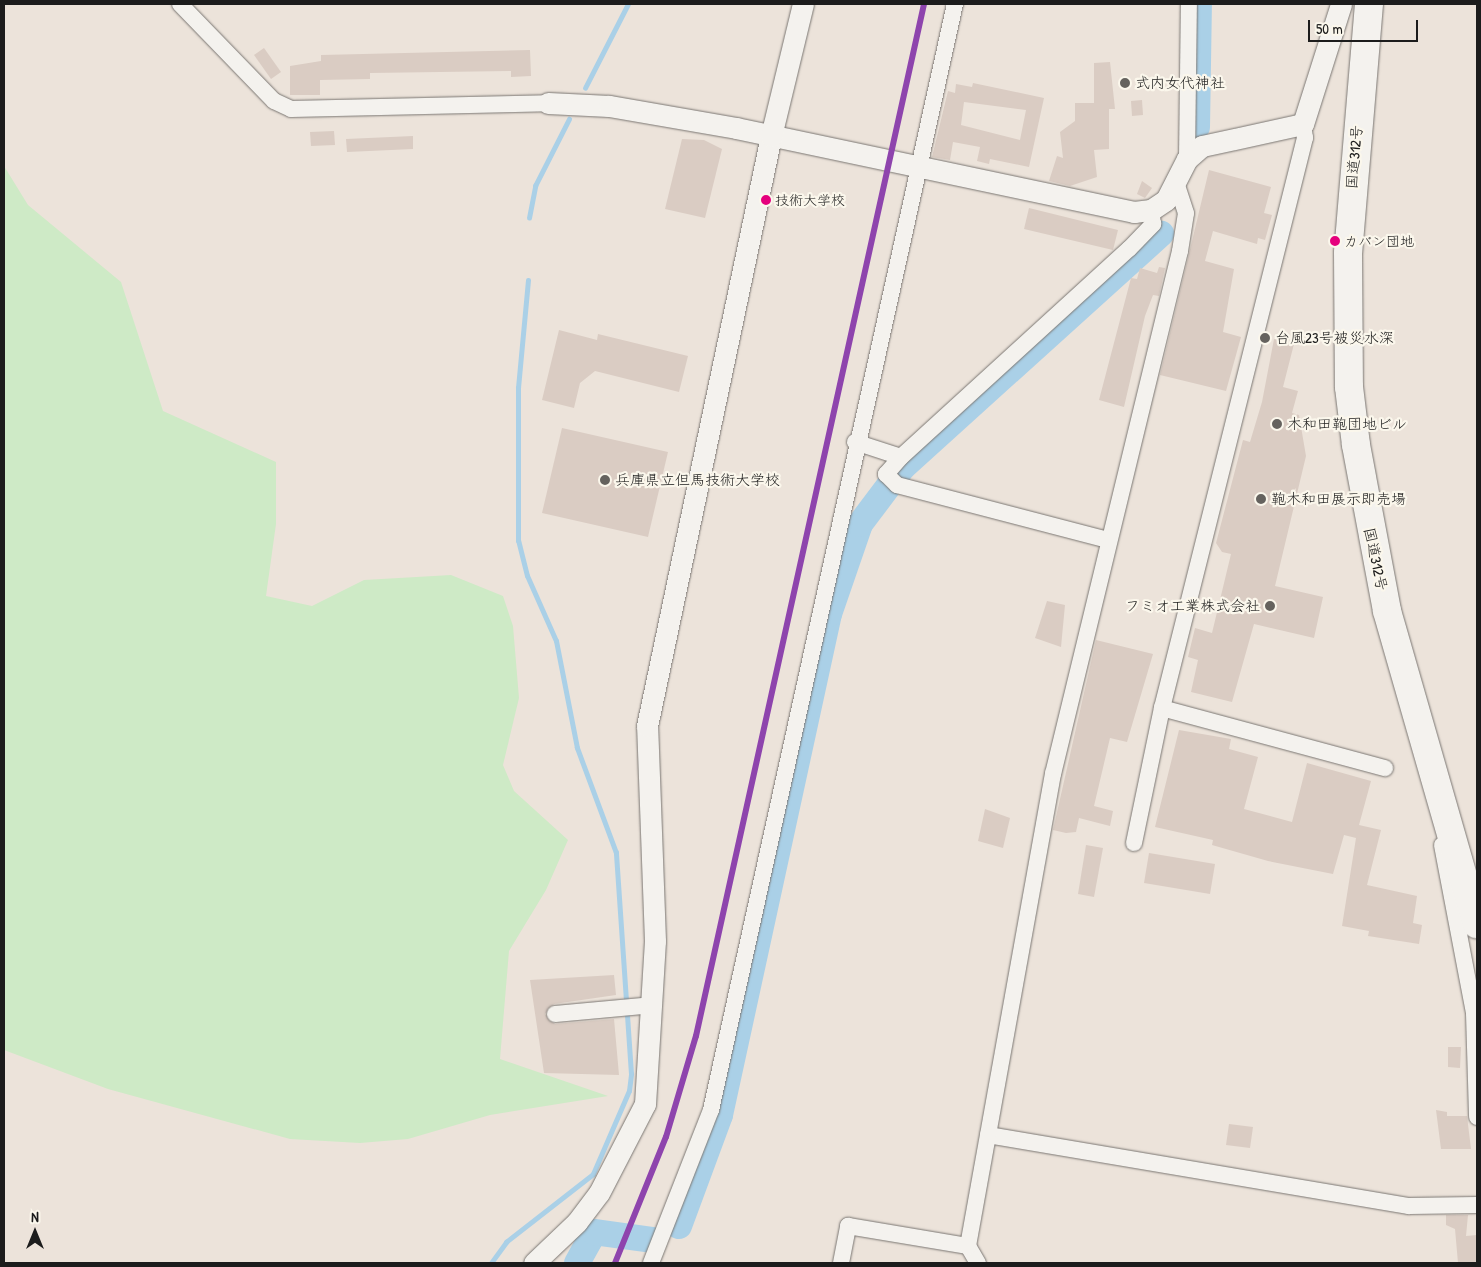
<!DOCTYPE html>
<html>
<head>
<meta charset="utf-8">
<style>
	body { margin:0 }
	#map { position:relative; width:1481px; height:1267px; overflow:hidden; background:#ece3da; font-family:"Patrick Hand","Klee One",sans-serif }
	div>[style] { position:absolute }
	.green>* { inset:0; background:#ceeac6 }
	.stream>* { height:4.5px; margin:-2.25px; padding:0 2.25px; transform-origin:2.25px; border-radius:2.25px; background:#aad0e7 }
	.river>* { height:26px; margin:-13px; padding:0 13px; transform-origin:13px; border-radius:13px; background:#aad0e7 }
	.building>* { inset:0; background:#daccc3 }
	.roads { filter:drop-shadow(0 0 1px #7a7672) drop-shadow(0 0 1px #7a7672) }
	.minor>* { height:16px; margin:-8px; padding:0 8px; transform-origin:8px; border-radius:8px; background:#f4f2ee }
	.tertiary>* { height:21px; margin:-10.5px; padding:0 10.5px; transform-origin:10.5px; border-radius:10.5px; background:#f4f2ee }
	.trunk>* { height:28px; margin:-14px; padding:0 14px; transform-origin:14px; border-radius:14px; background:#f4f2ee }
	.rail-1>* { height:6px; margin:-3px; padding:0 3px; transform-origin:3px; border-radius:3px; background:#8e44ad }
	.dots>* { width:14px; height:14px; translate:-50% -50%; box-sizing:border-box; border:2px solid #fbf7ec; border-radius:50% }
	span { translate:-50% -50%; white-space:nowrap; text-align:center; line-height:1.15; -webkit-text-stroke:4.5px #fbf7ec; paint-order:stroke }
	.bus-label { font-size:14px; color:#1c1c1c }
	.left { translate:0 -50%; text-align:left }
	.poi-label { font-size:15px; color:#1c1c1c }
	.right { translate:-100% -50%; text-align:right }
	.street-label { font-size:15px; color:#1c1c1c }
	.frame { position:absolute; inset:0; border:5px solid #1c1c1c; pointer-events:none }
	.north { position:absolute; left:10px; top:1207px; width:50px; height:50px; -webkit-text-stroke:4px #fbf7ec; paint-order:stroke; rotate:0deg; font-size:14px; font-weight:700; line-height:20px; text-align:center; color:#1c1c1c }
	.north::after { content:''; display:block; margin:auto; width:18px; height:22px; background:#1c1c1c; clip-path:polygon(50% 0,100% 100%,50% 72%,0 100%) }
	.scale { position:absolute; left:1308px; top:20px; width:110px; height:22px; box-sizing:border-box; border:2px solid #1c1c1c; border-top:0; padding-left:6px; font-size:15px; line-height:18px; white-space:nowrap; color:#1c1c1c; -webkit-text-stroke:4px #fbf7ec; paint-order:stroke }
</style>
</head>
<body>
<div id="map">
	<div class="green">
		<div style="clip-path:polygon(4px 166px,28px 205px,121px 282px,163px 411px,276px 462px,276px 524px,266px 596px,312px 606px,364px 580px,451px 575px,503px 596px,513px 626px,519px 698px,503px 765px,514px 791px,568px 840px,546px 890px,509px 951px,500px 1059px,608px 1096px,490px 1115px,408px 1139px,360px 1143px,290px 1139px,108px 1089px,4px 1050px)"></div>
	</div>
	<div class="stream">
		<div style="left:585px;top:88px;width:94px;rotate:-62.9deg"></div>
		<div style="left:529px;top:218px;width:33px;rotate:-79deg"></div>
		<div style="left:535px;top:186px;width:75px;rotate:-63.1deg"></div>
		<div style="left:491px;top:1263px;width:26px;rotate:-54deg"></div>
		<div style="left:506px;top:1242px;width:110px;rotate:-38deg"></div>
		<div style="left:593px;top:1174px;width:90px;rotate:-66.6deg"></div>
		<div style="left:629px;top:1091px;width:17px;rotate:-83deg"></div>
		<div style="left:631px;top:1074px;width:222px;rotate:-93.9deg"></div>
		<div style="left:616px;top:853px;width:112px;rotate:-110.4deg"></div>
		<div style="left:577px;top:748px;width:109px;rotate:-101.1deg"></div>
		<div style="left:556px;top:641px;width:71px;rotate:-114deg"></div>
		<div style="left:527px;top:576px;width:36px;rotate:-104deg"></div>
		<div style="left:518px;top:541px;width:153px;rotate:-90deg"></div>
		<div style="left:518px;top:388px;width:108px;rotate:-84.7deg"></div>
	</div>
	<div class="river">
		<div style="left:1197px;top:127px;width:123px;rotate:-89.1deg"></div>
		<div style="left:679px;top:1226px;width:118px;rotate:-69.7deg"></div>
		<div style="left:720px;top:1115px;width:513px;rotate:-77.73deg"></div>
		<div style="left:829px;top:614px;width:95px;rotate:-71deg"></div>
		<div style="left:860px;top:524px;width:71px;rotate:-53deg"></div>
		<div style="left:903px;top:467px;width:348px;rotate:-42.1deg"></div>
		<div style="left:577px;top:1263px;width:35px;rotate:-61deg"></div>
		<div style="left:594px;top:1232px;width:60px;rotate:7.7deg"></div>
	</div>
	<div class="building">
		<div style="clip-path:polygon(264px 48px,281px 72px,271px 79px,254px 55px)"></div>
		<div style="clip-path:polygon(530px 50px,531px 76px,511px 77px,511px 71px,370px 73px,370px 79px,320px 80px,320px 95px,290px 95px,290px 66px,321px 61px,321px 55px)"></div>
		<div style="clip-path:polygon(1110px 62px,1115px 109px,1109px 109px,1109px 149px,1094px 150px,1097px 177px,1070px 186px,1049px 181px,1057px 156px,1063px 158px,1060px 132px,1075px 121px,1075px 103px,1094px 103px,1094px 63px)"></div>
		<div style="clip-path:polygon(evenodd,973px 83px,1044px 98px,1029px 167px,990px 159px,989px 164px,977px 161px,980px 147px,953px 142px,950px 160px,932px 157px,948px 91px,955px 93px,956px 84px,972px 87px,973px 83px,964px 102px,1026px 110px,1020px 140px,961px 125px,964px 102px)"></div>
		<div style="clip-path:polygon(1142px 100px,1143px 115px,1132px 116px,1131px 101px)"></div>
		<div style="clip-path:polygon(334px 131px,335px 145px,311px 146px,310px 132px)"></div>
		<div style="clip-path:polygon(413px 136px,413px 149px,347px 152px,346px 139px)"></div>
		<div style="clip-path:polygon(682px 139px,704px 140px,722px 149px,705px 218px,665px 209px)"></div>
		<div style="clip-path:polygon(1209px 170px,1271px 187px,1264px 213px,1272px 215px,1265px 240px,1258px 238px,1257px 244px,1213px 231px,1205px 261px,1234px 269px,1223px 332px,1241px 337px,1226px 391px,1160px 375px)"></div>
		<div style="clip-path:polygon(1142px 181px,1152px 188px,1145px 198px,1137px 194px)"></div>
		<div style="clip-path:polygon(1029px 208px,1118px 230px,1113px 250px,1024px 229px)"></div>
		<div style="clip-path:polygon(1159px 267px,1165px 268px,1159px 296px,1153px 295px,1145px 316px,1124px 407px,1099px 400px,1131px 278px,1137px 279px,1140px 268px,1157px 273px)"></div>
		<div style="clip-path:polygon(559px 330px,597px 340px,598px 334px,688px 356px,679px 392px,595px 371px,580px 383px,574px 408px,542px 400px)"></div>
		<div style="clip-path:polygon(1274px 339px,1294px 344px,1283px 387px,1298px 391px,1292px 413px,1299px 415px,1306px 456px,1275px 586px,1323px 597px,1314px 638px,1254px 624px,1232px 702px,1191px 692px,1198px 660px,1188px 657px,1195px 628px,1212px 633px,1231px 554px,1222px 552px,1216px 543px,1243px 440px,1250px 442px,1262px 402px)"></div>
		<div style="clip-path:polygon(562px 428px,668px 452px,648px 537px,542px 513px)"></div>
		<div style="clip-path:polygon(1047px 601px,1065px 605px,1061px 647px,1035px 638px)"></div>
		<div style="clip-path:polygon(1096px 640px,1153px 654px,1127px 742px,1110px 738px,1094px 806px,1113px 811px,1110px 826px,1079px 818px,1076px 832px,1066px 833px,1053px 830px)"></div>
		<div style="clip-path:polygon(1179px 730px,1231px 739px,1229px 749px,1258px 757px,1244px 809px,1292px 822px,1307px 763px,1371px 781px,1359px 825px,1381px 830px,1367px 885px,1417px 896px,1413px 923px,1422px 925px,1419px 944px,1368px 936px,1369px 931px,1342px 926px,1356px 838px,1344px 835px,1333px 874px,1268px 861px,1212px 845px,1213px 840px,1155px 827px)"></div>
		<div style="clip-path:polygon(985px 809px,1010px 818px,1003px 848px,978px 841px)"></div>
		<div style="clip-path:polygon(1086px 845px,1103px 848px,1094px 897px,1078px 894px)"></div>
		<div style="clip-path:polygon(1149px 853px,1215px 864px,1210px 894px,1144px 883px)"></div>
		<div style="clip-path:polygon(614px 975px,616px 995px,554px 1004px,545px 1014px,555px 1024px,614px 1019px,619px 1075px,544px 1073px,530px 980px)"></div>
		<div style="clip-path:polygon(1448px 1047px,1461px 1047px,1460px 1068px,1448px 1067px)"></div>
		<div style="clip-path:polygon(1436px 1110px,1447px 1112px,1447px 1116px,1467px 1116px,1471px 1149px,1441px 1149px)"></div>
		<div style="clip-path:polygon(1229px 1124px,1253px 1127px,1250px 1148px,1226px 1145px)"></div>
		<div style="clip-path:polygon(1446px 1215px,1468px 1215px,1466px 1236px,1477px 1235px,1477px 1263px,1458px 1263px,1455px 1229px,1446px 1225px)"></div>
	</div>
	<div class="roads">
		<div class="minor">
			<div style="left:180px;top:4px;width:135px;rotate:45.9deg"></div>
			<div style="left:274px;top:101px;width:19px;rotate:25deg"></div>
			<div style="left:291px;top:109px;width:257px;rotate:-1.3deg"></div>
			<div style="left:1187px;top:159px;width:155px;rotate:-89.3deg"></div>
			<div style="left:855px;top:442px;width:48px;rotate:18.1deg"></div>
			<div style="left:901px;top:457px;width:309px;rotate:-42.4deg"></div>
			<div style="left:1129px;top:249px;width:35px;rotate:-46deg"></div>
			<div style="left:1153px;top:224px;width:14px;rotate:-98deg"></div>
			<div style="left:901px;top:457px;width:23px;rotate:131deg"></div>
			<div style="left:886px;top:474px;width:16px;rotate:45deg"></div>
			<div style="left:897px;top:485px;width:218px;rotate:14.6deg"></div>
			<div style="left:1162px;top:708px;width:231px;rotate:15.1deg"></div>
			<div style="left:1134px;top:843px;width:138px;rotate:-78.3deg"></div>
			<div style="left:1162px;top:708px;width:588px;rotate:-75.92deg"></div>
			<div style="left:1305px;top:138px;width:14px;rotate:-98deg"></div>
			<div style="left:1442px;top:845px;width:171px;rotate:79.2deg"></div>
			<div style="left:1474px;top:1013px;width:104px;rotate:88.3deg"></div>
			<div style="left:555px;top:1014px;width:99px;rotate:-5.2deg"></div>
			<div style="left:988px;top:1135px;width:427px;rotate:9.6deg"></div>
			<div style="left:1409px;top:1206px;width:68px;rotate:-0.8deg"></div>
			<div style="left:968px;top:1246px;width:20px;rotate:60deg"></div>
			<div style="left:651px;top:1263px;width:164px;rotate:-68.6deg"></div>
			<div style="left:711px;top:1110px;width:1133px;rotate:-77.56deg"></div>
			<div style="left:841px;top:1263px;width:38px;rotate:-79deg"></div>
			<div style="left:848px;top:1226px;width:122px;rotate:9.5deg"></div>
			<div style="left:968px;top:1246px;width:480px;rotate:-79.8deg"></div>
			<div style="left:1053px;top:774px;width:538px;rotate:-76.35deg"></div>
			<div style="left:1180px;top:251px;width:38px;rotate:-81deg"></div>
			<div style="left:1186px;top:213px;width:28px;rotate:-108deg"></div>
		</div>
		<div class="tertiary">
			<div style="left:548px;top:103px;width:61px;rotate:2.8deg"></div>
			<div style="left:609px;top:106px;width:129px;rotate:9.8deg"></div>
			<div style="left:736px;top:128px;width:407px;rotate:11.9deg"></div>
			<div style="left:1134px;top:212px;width:17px;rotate:-7deg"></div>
			<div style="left:1151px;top:210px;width:18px;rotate:-34deg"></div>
			<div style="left:1166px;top:200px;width:46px;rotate:-62.9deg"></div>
			<div style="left:1187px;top:159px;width:20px;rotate:-41deg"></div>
			<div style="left:1202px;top:146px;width:103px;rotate:-12.3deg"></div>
			<div style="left:1303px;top:124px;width:126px;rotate:-72.4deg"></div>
			<div style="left:534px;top:1263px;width:59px;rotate:-43.6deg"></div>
			<div style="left:577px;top:1222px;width:36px;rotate:-53deg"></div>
			<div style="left:599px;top:1193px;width:100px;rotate:-62.7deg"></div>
			<div style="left:645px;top:1104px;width:163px;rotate:-86.5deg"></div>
			<div style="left:655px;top:941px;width:215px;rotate:-92.1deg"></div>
			<div style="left:647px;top:726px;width:603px;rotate:-78.13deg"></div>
			<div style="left:771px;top:136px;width:136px;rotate:-76.4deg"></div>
		</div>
		<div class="trunk">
			<div style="left:1369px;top:4px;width:249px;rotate:94.8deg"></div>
			<div style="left:1348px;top:252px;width:135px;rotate:89.6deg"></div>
			<div style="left:1349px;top:387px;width:58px;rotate:83.1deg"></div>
			<div style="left:1356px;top:445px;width:169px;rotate:79.4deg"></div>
			<div style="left:1387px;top:611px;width:326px;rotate:74deg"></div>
		</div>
	</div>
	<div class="rail-1">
		<div style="left:615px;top:1263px;width:136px;rotate:-68deg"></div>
		<div style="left:666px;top:1137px;width:105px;rotate:-73.5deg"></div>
		<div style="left:696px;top:1036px;width:1057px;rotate:-77.54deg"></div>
	</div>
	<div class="dots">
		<div style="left:1125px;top:83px;background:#65625e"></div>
		<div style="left:766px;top:200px;background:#e5007d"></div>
		<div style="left:1335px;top:241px;background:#e5007d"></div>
		<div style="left:1265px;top:338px;background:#65625e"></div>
		<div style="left:1277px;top:424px;background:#65625e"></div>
		<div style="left:605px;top:480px;background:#65625e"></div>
		<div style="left:1261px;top:499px;background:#65625e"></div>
		<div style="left:1270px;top:606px;background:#65625e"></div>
	</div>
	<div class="bus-label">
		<span class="left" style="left:775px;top:200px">技術大学校</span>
		<span class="left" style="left:1344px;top:241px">カバン団地</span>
	</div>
	<div class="poi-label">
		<span class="left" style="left:1135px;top:83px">式内女代神社</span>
		<span class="left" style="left:1275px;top:338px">台風23号被災水深</span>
		<span class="left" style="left:1287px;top:424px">木和田鞄団地ビル</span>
		<span class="left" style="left:615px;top:480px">兵庫県立但馬技術大学校</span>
		<span class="left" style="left:1271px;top:499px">鞄木和田展示即売場</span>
		<span class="right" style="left:1260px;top:606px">フミオ工業株式会社</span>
	</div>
	<div class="street-label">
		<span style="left:1354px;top:157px;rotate:-85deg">国道312号</span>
		<span style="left:1376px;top:559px;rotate:78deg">国道312号</span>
	</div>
	<div class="frame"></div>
	<div class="north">N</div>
	<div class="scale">50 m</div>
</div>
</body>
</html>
